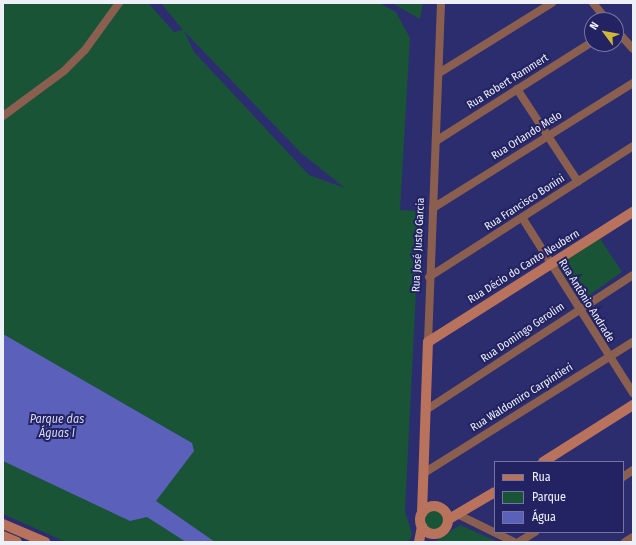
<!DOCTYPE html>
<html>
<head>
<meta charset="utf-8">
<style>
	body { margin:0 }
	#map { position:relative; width:636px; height:545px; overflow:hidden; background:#2c2d6e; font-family:"Fira Sans Condensed",sans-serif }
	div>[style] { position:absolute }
	.green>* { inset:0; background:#195437 }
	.round { border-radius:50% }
	.water>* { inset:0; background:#5b60ba }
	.street>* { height:8px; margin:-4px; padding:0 4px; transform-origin:4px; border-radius:4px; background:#8b5f50 }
	.secondary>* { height:10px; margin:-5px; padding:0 5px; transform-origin:5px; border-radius:5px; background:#b9735d }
	.secondary>.ring { margin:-5px; padding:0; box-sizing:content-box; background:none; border:10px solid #b9735d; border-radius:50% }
	span { translate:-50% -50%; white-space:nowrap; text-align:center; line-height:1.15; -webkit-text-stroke:4px #232262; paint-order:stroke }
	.street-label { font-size:11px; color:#eef0f8 }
	.water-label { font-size:12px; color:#d6daf3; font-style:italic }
	.frame { position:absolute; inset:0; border:4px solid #eef0f8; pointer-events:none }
	.legend { position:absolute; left:494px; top:461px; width:130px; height:72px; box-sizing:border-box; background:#232262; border:1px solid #74749e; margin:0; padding:5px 7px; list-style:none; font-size:12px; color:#eef0f8 }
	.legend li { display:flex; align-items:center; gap:8px; height:20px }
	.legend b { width:20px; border:1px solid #74749e }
	.north { position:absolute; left:584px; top:12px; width:40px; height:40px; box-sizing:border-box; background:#232262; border:1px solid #74749e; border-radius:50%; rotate:302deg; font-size:11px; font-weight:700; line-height:16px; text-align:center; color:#eef0f8 }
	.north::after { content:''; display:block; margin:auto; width:14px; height:18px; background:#cfb837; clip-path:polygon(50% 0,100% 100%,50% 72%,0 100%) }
</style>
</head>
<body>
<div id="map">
	<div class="green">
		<div style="clip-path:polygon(evenodd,3px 3px,148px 3px,174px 32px,183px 30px,161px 3px,379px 3px,396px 12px,410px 38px,400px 210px,420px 211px,405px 511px,412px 534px,409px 542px,66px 542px,3px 514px,3px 3px,184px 31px,301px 153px,345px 188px,309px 175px,194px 52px,184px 31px)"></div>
		<div style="clip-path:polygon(392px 3px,423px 3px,420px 19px)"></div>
		<div style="clip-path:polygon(599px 237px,622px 272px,581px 301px,557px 265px)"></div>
		<div class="round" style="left:423px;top:509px;width:22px;height:22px"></div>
		<div style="clip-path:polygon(460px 525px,498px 542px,434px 542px)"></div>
	</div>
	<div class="water">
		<div style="clip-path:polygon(3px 334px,192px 443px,194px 451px,156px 501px,215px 542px,186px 542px,147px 517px,130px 521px,3px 461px)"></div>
	</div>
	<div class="street">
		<div style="left:593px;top:3px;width:22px;rotate:51deg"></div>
		<div style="left:616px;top:30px;width:25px;rotate:48deg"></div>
		<div style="left:439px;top:73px;width:133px;rotate:-31.8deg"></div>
		<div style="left:517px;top:89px;width:111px;rotate:56.7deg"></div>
		<div style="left:3px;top:116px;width:76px;rotate:-36.4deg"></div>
		<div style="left:64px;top:71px;width:30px;rotate:-45deg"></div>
		<div style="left:85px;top:50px;width:58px;rotate:-54.1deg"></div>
		<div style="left:436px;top:141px;width:185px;rotate:-32.4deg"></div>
		<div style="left:433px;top:208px;width:236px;rotate:-32deg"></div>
		<div style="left:523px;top:219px;width:206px;rotate:57.7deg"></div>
		<div style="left:429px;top:277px;width:242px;rotate:-32.7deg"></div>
		<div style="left:428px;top:342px;width:339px;rotate:-87.8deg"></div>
		<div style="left:426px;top:410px;width:247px;rotate:-33.1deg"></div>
		<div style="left:424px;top:473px;width:247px;rotate:-32.1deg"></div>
		<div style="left:623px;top:477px;width:12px;rotate:-35deg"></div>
		<div style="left:459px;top:515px;width:61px;rotate:26.1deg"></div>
		<div style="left:519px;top:542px;width:19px;rotate:-32deg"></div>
		<div style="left:625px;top:542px;width:9px;rotate:-32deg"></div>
	</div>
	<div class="secondary">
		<div style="left:543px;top:462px;width:107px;rotate:-32.3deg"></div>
		<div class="ring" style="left:420px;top:506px;width:18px;height:18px"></div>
		<div style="left:422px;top:513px;width:171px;rotate:-88deg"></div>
		<div style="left:428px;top:342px;width:243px;rotate:-32.4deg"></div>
		<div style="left:449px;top:519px;width:53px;rotate:-30.4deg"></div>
		<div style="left:3px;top:524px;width:46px;rotate:23.2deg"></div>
		<div style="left:3px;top:536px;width:15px;rotate:23deg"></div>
		<div style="left:419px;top:542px;width:16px;rotate:-79deg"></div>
	</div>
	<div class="street-label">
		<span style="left:508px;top:82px;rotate:-32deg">Rua Robert Rammert</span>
		<span style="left:527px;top:136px;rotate:-32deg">Rua Orlando Melo</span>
		<span style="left:525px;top:203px;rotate:-33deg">Rua Francisco Bonini</span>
		<span style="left:419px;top:245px;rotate:-87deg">Rua José Justo Garcia</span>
		<span style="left:524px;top:267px;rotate:-32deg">Rua Décio do Canto Neubern</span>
		<span style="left:586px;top:301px;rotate:58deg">Rua Antônio Andrade</span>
		<span style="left:523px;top:333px;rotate:-34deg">Rua Domingo Gerolim</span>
		<span style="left:522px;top:398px;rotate:-32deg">Rua Waldomiro Carpintieri</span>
	</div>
	<div class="water-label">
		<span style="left:57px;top:427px">Parque das<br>Águas I</span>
	</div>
	<div class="frame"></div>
	<ul class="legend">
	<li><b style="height:5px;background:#b9735d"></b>Rua</li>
	<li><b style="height:11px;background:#195437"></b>Parque</li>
	<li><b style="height:11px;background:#5b60ba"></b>Água</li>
	</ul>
	<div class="north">N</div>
</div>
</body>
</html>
